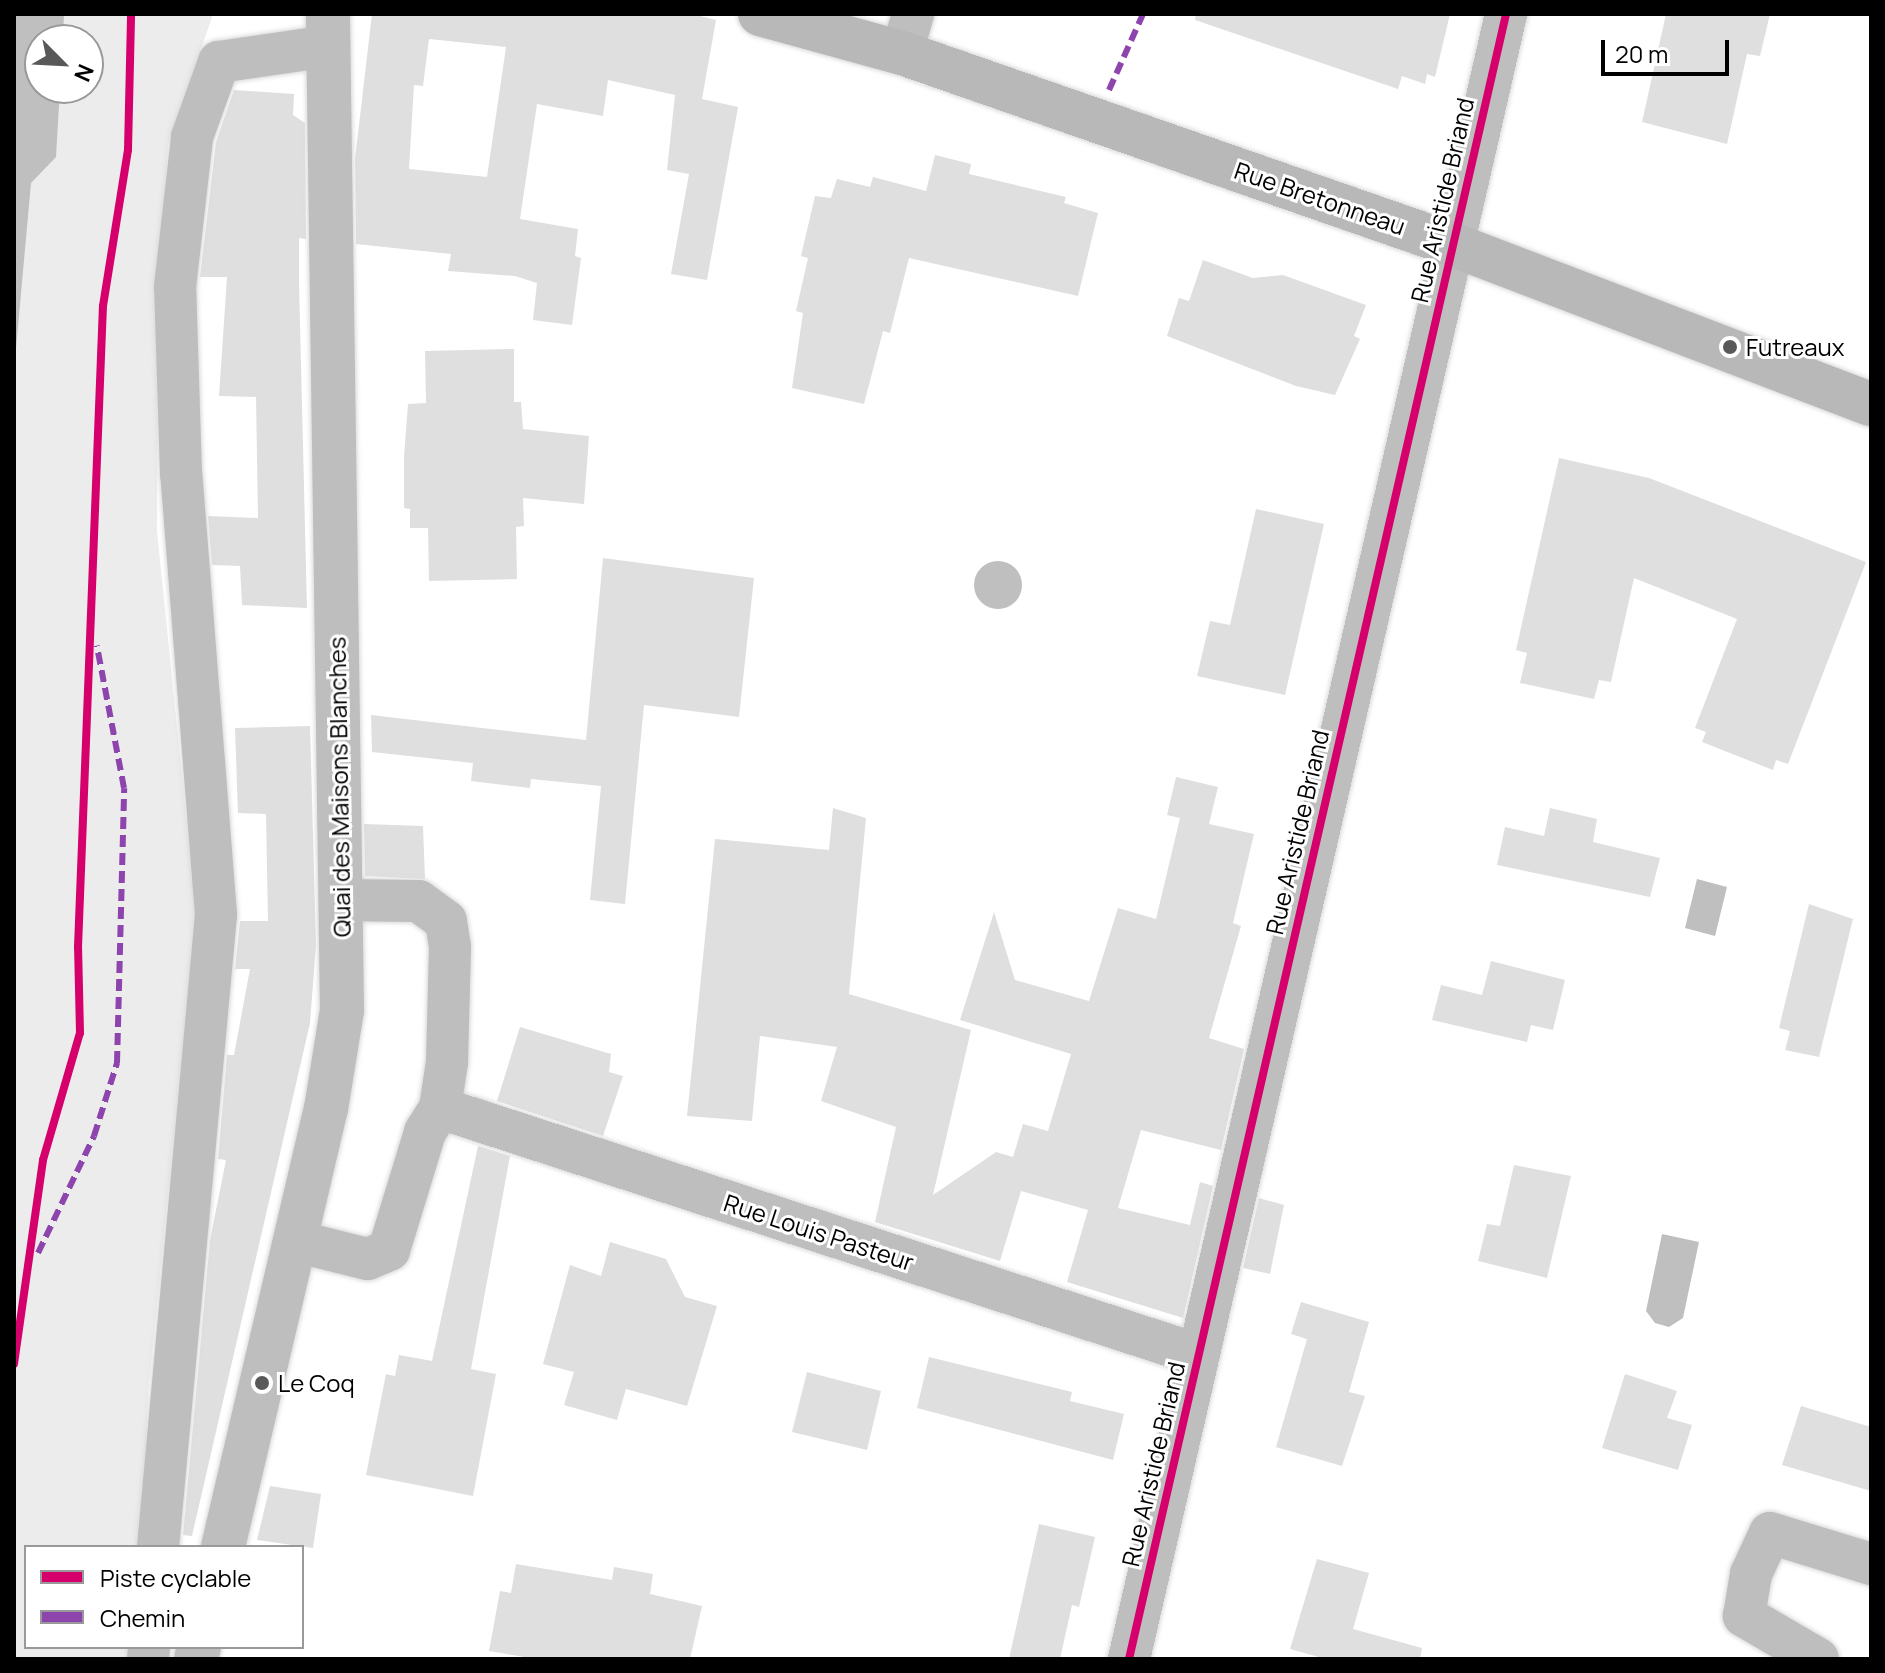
<!DOCTYPE html>
<html>
<head>
<meta charset="utf-8">
<style>
	body { margin:0 }
	#map { position:relative; width:1885px; height:1673px; overflow:hidden; background:#fff; font-family:Manrope,sans-serif }
	div>[style] { position:absolute }
	.green>* { inset:0; background:#ececec }
	.water>* { inset:0; background:#bfbfbf }
	.round { border-radius:50% }
	.building>* { inset:0; background:#dfdfdf }
	.roads { filter:drop-shadow(0 0 2px #dbdbdb) drop-shadow(0 0 2px #dbdbdb) }
	.street>* { height:42px; margin:-21px; padding:0 21px; transform-origin:21px; border-radius:21px; background:#bebebe }
	.secondary>* { height:44px; margin:-22px; padding:0 22px; transform-origin:22px; border-radius:22px; background:#b8b8b8 }
	.primary>* { height:44px; margin:-22px; padding:0 22px; transform-origin:22px; border-radius:22px; background:#bebebe }
	.quiet>* { height:6px; margin-top:-3px; transform-origin:0; background:repeating-linear-gradient(90deg,#8e44ad 0 12px,transparent 0 18px) }
	.cycleway>* { height:8px; margin:-4px; padding:0 4px; transform-origin:4px; border-radius:4px; background:#d6006c }
	.dots>* { width:22px; height:22px; translate:-50% -50%; box-sizing:border-box; border:4px solid #fff; border-radius:50% }
	span { translate:-50% -50%; white-space:nowrap; text-align:center; line-height:1.15; -webkit-text-stroke:6px #fff; paint-order:stroke }
	.street-label { font-size:24px; color:#000 }
	.poi-label { font-size:24px; color:#000 }
	.left { translate:0 -50%; text-align:left }
	.frame { position:absolute; inset:0; border:16px solid #000; pointer-events:none }
	.legend { position:absolute; left:24px; top:1545px; width:280px; height:104px; box-sizing:border-box; background:#fff; border:2px solid #999; margin:0; padding:10px 14px; list-style:none; font-size:24px; color:#000 }
	.legend li { display:flex; align-items:center; gap:16px; height:40px }
	.legend b { width:40px; border:2px solid #999 }
	.north { position:absolute; left:24px; top:24px; width:80px; height:80px; box-sizing:border-box; background:#fff; border:2px solid #999; border-radius:50%; rotate:114deg; font-size:22px; font-weight:700; line-height:32px; text-align:center; color:#000 }
	.north::after { content:''; display:block; margin:auto; width:28px; height:36px; background:#595959; clip-path:polygon(50% 0,100% 100%,50% 72%,0 100%) }
	.scale { position:absolute; left:1601px; top:40px; width:128px; height:36px; box-sizing:border-box; border:4px solid #000; border-top:0; padding-left:10px; font-size:24px; line-height:28px; white-space:nowrap; color:#000; -webkit-text-stroke:6px #fff; paint-order:stroke }
</style>
</head>
<body>
<div id="map">
	<div class="green">
		<div style="clip-path:polygon(evenodd,14px 14px,213px 14px,168px 145px,158px 296px,157px 531px,196px 914px,148px 1394px,143px 1547px,26px 1547px,26px 1647px,134px 1647px,133px 1659px,14px 1659px,14px 14px,40px 40px,88px 40px,88px 88px,40px 88px,40px 40px)"></div>
	</div>
	<div class="water">
		<div style="clip-path:polygon(14px 14px,64px 14px,63px 40px,40px 40px,40px 88px,60px 88px,56px 157px,31px 183px,14px 371px)"></div>
		<div class="round" style="left:974px;top:561px;width:48px;height:48px"></div>
		<div style="clip-path:polygon(1697px 879px,1727px 887px,1715px 936px,1685px 928px)"></div>
		<div style="clip-path:polygon(1662px 1234px,1699px 1242px,1683px 1318px,1669px 1327px,1655px 1323px,1646px 1311px)"></div>
	</div>
	<div class="building">
		<div style="clip-path:polygon(evenodd,372px 14px,692px 14px,716px 20px,702px 99px,738px 107px,707px 280px,671px 274px,689px 174px,667px 170px,675px 95px,608px 80px,603px 116px,537px 104px,520px 219px,578px 229px,575px 256px,581px 258px,572px 325px,533px 320px,537px 283px,515px 276px,448px 271px,451px 254px,356px 244px,355px 159px,372px 14px,429px 39px,506px 47px,487px 177px,409px 169px,414px 85px,423px 86px,429px 39px)"></div>
		<div style="clip-path:polygon(1196px 14px,1450px 14px,1435px 77px,1427px 74px,1425px 84px,1402px 76px,1398px 89px,1195px 20px)"></div>
		<div style="clip-path:polygon(1666px 14px,1770px 14px,1760px 56px,1747px 54px,1727px 144px,1642px 122px)"></div>
		<div style="clip-path:polygon(234px 90px,294px 94px,293px 115px,305px 123px,306px 239px,299px 238px,299px 283px,307px 608px,242px 605px,240px 566px,212px 565px,208px 516px,258px 518px,256px 397px,219px 396px,227px 277px,200px 277px,216px 142px)"></div>
		<div style="clip-path:polygon(935px 155px,971px 164px,969px 174px,1066px 197px,1064px 203px,1098px 213px,1078px 296px,909px 258px,890px 333px,883px 331px,864px 404px,792px 388px,803px 313px,796px 311px,808px 258px,801px 256px,815px 196px,831px 198px,837px 179px,870px 187px,873px 177px,926px 191px)"></div>
		<div style="clip-path:polygon(1203px 260px,1253px 278px,1283px 275px,1366px 305px,1354px 336px,1360px 339px,1335px 395px,1296px 386px,1167px 336px,1179px 298px,1189px 301px)"></div>
		<div style="clip-path:polygon(514px 349px,514px 402px,521px 402px,523px 429px,589px 436px,584px 504px,523px 498px,524px 526px,516px 527px,517px 579px,429px 581px,428px 528px,410px 528px,410px 509px,404px 508px,404px 456px,408px 404px,426px 403px,425px 351px)"></div>
		<div style="clip-path:polygon(1559px 458px,1649px 478px,1866px 562px,1788px 764px,1776px 760px,1773px 770px,1702px 742px,1706px 732px,1695px 728px,1737px 619px,1634px 578px,1611px 682px,1599px 680px,1594px 699px,1520px 683px,1527px 653px,1516px 650px)"></div>
		<div style="clip-path:polygon(1256px 509px,1324px 524px,1285px 695px,1197px 676px,1210px 621px,1230px 625px)"></div>
		<div style="clip-path:polygon(603px 558px,754px 578px,739px 717px,644px 705px,625px 904px,590px 900px,601px 786px,531px 779px,530px 788px,471px 781px,473px 763px,372px 752px,371px 715px,586px 740px)"></div>
		<div style="clip-path:polygon(310px 726px,316px 945px,310px 1023px,192px 1536px,183px 1535px,210px 1240px,226px 1160px,218px 1159px,227px 1055px,234px 1055px,250px 969px,235px 969px,240px 921px,268px 921px,266px 814px,238px 813px,235px 728px)"></div>
		<div style="clip-path:polygon(1176px 777px,1218px 787px,1209px 824px,1254px 834px,1233px 923px,1241px 926px,1209px 1038px,1244px 1049px,1221px 1150px,1141px 1130px,1118px 1208px,1190px 1225px,1200px 1182px,1213px 1186px,1183px 1318px,1067px 1282px,1088px 1210px,1021px 1191px,1000px 1261px,875px 1222px,896px 1127px,821px 1101px,837px 1047px,760px 1036px,752px 1121px,687px 1116px,715px 839px,829px 850px,833px 808px,866px 818px,849px 994px,971px 1030px,933px 1195px,996px 1152px,1013px 1157px,1023px 1124px,1048px 1131px,1071px 1054px,960px 1020px,994px 912px,1015px 980px,1089px 1001px,1118px 908px,1156px 919px,1180px 818px,1167px 815px)"></div>
		<div style="clip-path:polygon(1550px 808px,1597px 819px,1593px 842px,1660px 858px,1650px 897px,1497px 865px,1505px 827px,1544px 836px)"></div>
		<div style="clip-path:polygon(364px 824px,423px 826px,425px 879px,365px 876px)"></div>
		<div style="clip-path:polygon(1809px 904px,1853px 919px,1819px 1057px,1785px 1050px,1790px 1031px,1779px 1028px)"></div>
		<div style="clip-path:polygon(1491px 961px,1565px 980px,1553px 1030px,1531px 1025px,1527px 1042px,1432px 1020px,1441px 985px,1482px 995px)"></div>
		<div style="clip-path:polygon(520px 1027px,611px 1054px,609px 1072px,623px 1076px,603px 1136px,497px 1101px)"></div>
		<div style="clip-path:polygon(478px 1146px,510px 1156px,471px 1369px,496px 1374px,473px 1496px,366px 1475px,386px 1374px,395px 1376px,399px 1355px,432px 1361px)"></div>
		<div style="clip-path:polygon(1514px 1165px,1571px 1176px,1547px 1278px,1478px 1261px,1487px 1224px,1500px 1226px)"></div>
		<div style="clip-path:polygon(1259px 1198px,1284px 1205px,1270px 1274px,1243px 1268px)"></div>
		<div style="clip-path:polygon(610px 1242px,666px 1259px,685px 1297px,717px 1306px,687px 1406px,626px 1389px,617px 1420px,564px 1405px,574px 1372px,543px 1364px,570px 1265px,601px 1276px)"></div>
		<div style="clip-path:polygon(1301px 1302px,1369px 1322px,1349px 1392px,1365px 1396px,1342px 1466px,1276px 1447px,1307px 1339px,1291px 1334px)"></div>
		<div style="clip-path:polygon(929px 1357px,1072px 1392px,1070px 1401px,1124px 1414px,1113px 1460px,917px 1408px)"></div>
		<div style="clip-path:polygon(807px 1372px,881px 1391px,867px 1450px,792px 1432px)"></div>
		<div style="clip-path:polygon(1625px 1374px,1677px 1391px,1667px 1418px,1692px 1425px,1678px 1470px,1602px 1448px)"></div>
		<div style="clip-path:polygon(1801px 1406px,1871px 1427px,1871px 1491px,1782px 1465px)"></div>
		<div style="clip-path:polygon(270px 1486px,321px 1494px,313px 1548px,257px 1540px)"></div>
		<div style="clip-path:polygon(1039px 1524px,1095px 1537px,1079px 1607px,1072px 1605px,1060px 1659px,1009px 1659px)"></div>
		<div style="clip-path:polygon(1317px 1559px,1369px 1573px,1353px 1629px,1422px 1648px,1420px 1659px,1326px 1659px,1290px 1649px)"></div>
		<div style="clip-path:polygon(516px 1564px,612px 1580px,614px 1567px,653px 1574px,650px 1594px,702px 1606px,690px 1659px,536px 1659px,489px 1651px,500px 1591px,511px 1593px)"></div>
	</div>
	<div class="roads">
		<div class="street">
			<div style="left:902px;top:53px;width:41px;rotate:-74.2deg"></div>
			<div style="left:440px;top:1108px;width:798px;rotate:18.03deg"></div>
			<div style="left:295px;top:1241px;width:75px;rotate:13.9deg"></div>
			<div style="left:368px;top:1259px;width:23px;rotate:-23deg"></div>
			<div style="left:389px;top:1250px;width:123px;rotate:-73deg"></div>
			<div style="left:425px;top:1132px;width:28px;rotate:-58deg"></div>
			<div style="left:440px;top:1108px;width:47px;rotate:-81.3deg"></div>
			<div style="left:447px;top:1062px;width:115px;rotate:-88.5deg"></div>
			<div style="left:450px;top:947px;width:26px;rotate:-99deg"></div>
			<div style="left:446px;top:921px;width:34px;rotate:-144deg"></div>
			<div style="left:418px;top:901px;width:78px;rotate:-179.3deg"></div>
			<div style="left:158px;top:1547px;width:635px;rotate:-84.76deg"></div>
			<div style="left:216px;top:915px;width:442px;rotate:-94.5deg"></div>
			<div style="left:181px;top:474px;width:187px;rotate:-91.8deg"></div>
			<div style="left:175px;top:287px;width:151px;rotate:-83.5deg"></div>
			<div style="left:192px;top:137px;width:80px;rotate:-70.2deg"></div>
			<div style="left:219px;top:62px;width:111px;rotate:-8.3deg"></div>
			<div style="left:148px;top:1659px;width:12px;rotate:-85deg"></div>
			<div style="left:1129px;top:1659px;width:1688px;rotate:-77.09deg"></div>
			<div style="left:1818px;top:1659px;width:86px;rotate:-149.8deg"></div>
			<div style="left:1744px;top:1616px;width:43px;rotate:-80.5deg"></div>
			<div style="left:1751px;top:1574px;width:45px;rotate:-65.1deg"></div>
			<div style="left:1770px;top:1533px;width:106px;rotate:17.1deg"></div>
		</div>
		<div class="secondary">
			<div style="left:760px;top:14px;width:147px;rotate:15.4deg"></div>
			<div style="left:902px;top:53px;width:581px;rotate:19.18deg"></div>
			<div style="left:1451px;top:244px;width:449px;rotate:20.9deg"></div>
		</div>
		<div class="primary">
			<div style="left:223px;top:1547px;width:450px;rotate:-76.8deg"></div>
			<div style="left:326px;top:1109px;width:100px;rotate:-80.8deg"></div>
			<div style="left:342px;top:1010px;width:996px;rotate:-90.81deg"></div>
			<div style="left:196px;top:1659px;width:12px;rotate:-76deg"></div>
		</div>
	</div>
	<div class="quiet">
		<div style="left:1109px;top:90px;width:83px;rotate:-65.9deg"></div>
		<div style="left:38px;top:1253px;width:130px;rotate:-64.4deg"></div>
		<div style="left:94px;top:1136px;width:77px;rotate:-72.5deg"></div>
		<div style="left:117px;top:1063px;width:275px;rotate:-88.5deg"></div>
		<div style="left:124px;top:788px;width:145px;rotate:-100.8deg"></div>
	</div>
	<div class="cycleway">
		<div style="left:14px;top:1364px;width:206px;rotate:-81.9deg"></div>
		<div style="left:43px;top:1160px;width:132px;rotate:-73.8deg"></div>
		<div style="left:80px;top:1033px;width:86px;rotate:-91.3deg"></div>
		<div style="left:78px;top:947px;width:641px;rotate:-87.77deg"></div>
		<div style="left:103px;top:306px;width:158px;rotate:-80.9deg"></div>
		<div style="left:128px;top:150px;width:136px;rotate:-88.7deg"></div>
		<div style="left:1129px;top:1659px;width:1688px;rotate:-77.09deg"></div>
	</div>
	<div class="dots">
		<div style="left:1730px;top:347px;background:#595959"></div>
		<div style="left:262px;top:1383px;background:#595959"></div>
	</div>
	<div class="street-label">
		<span style="left:1320px;top:198px;rotate:19deg">Rue Bretonneau</span>
		<span style="left:1442px;top:200px;rotate:-77deg">Rue Aristide Briand</span>
		<span style="left:339px;top:787px;rotate:-91deg">Quai des Maisons Blanches</span>
		<span style="left:1297px;top:832px;rotate:-77deg">Rue Aristide Briand</span>
		<span style="left:819px;top:1232px;rotate:18deg">Rue Louis Pasteur</span>
		<span style="left:1153px;top:1464px;rotate:-77deg">Rue Aristide Briand</span>
	</div>
	<div class="poi-label">
		<span class="left" style="left:1746px;top:347px">Futreaux</span>
		<span class="left" style="left:278px;top:1383px">Le Coq</span>
	</div>
	<div class="frame"></div>
	<ul class="legend">
	<li><b style="height:10px;background:#d6006c"></b>Piste cyclable</li>
	<li><b style="height:10px;background:#8e44ad"></b>Chemin</li>
	</ul>
	<div class="north">N</div>
	<div class="scale">20 m</div>
</div>
</body>
</html>
